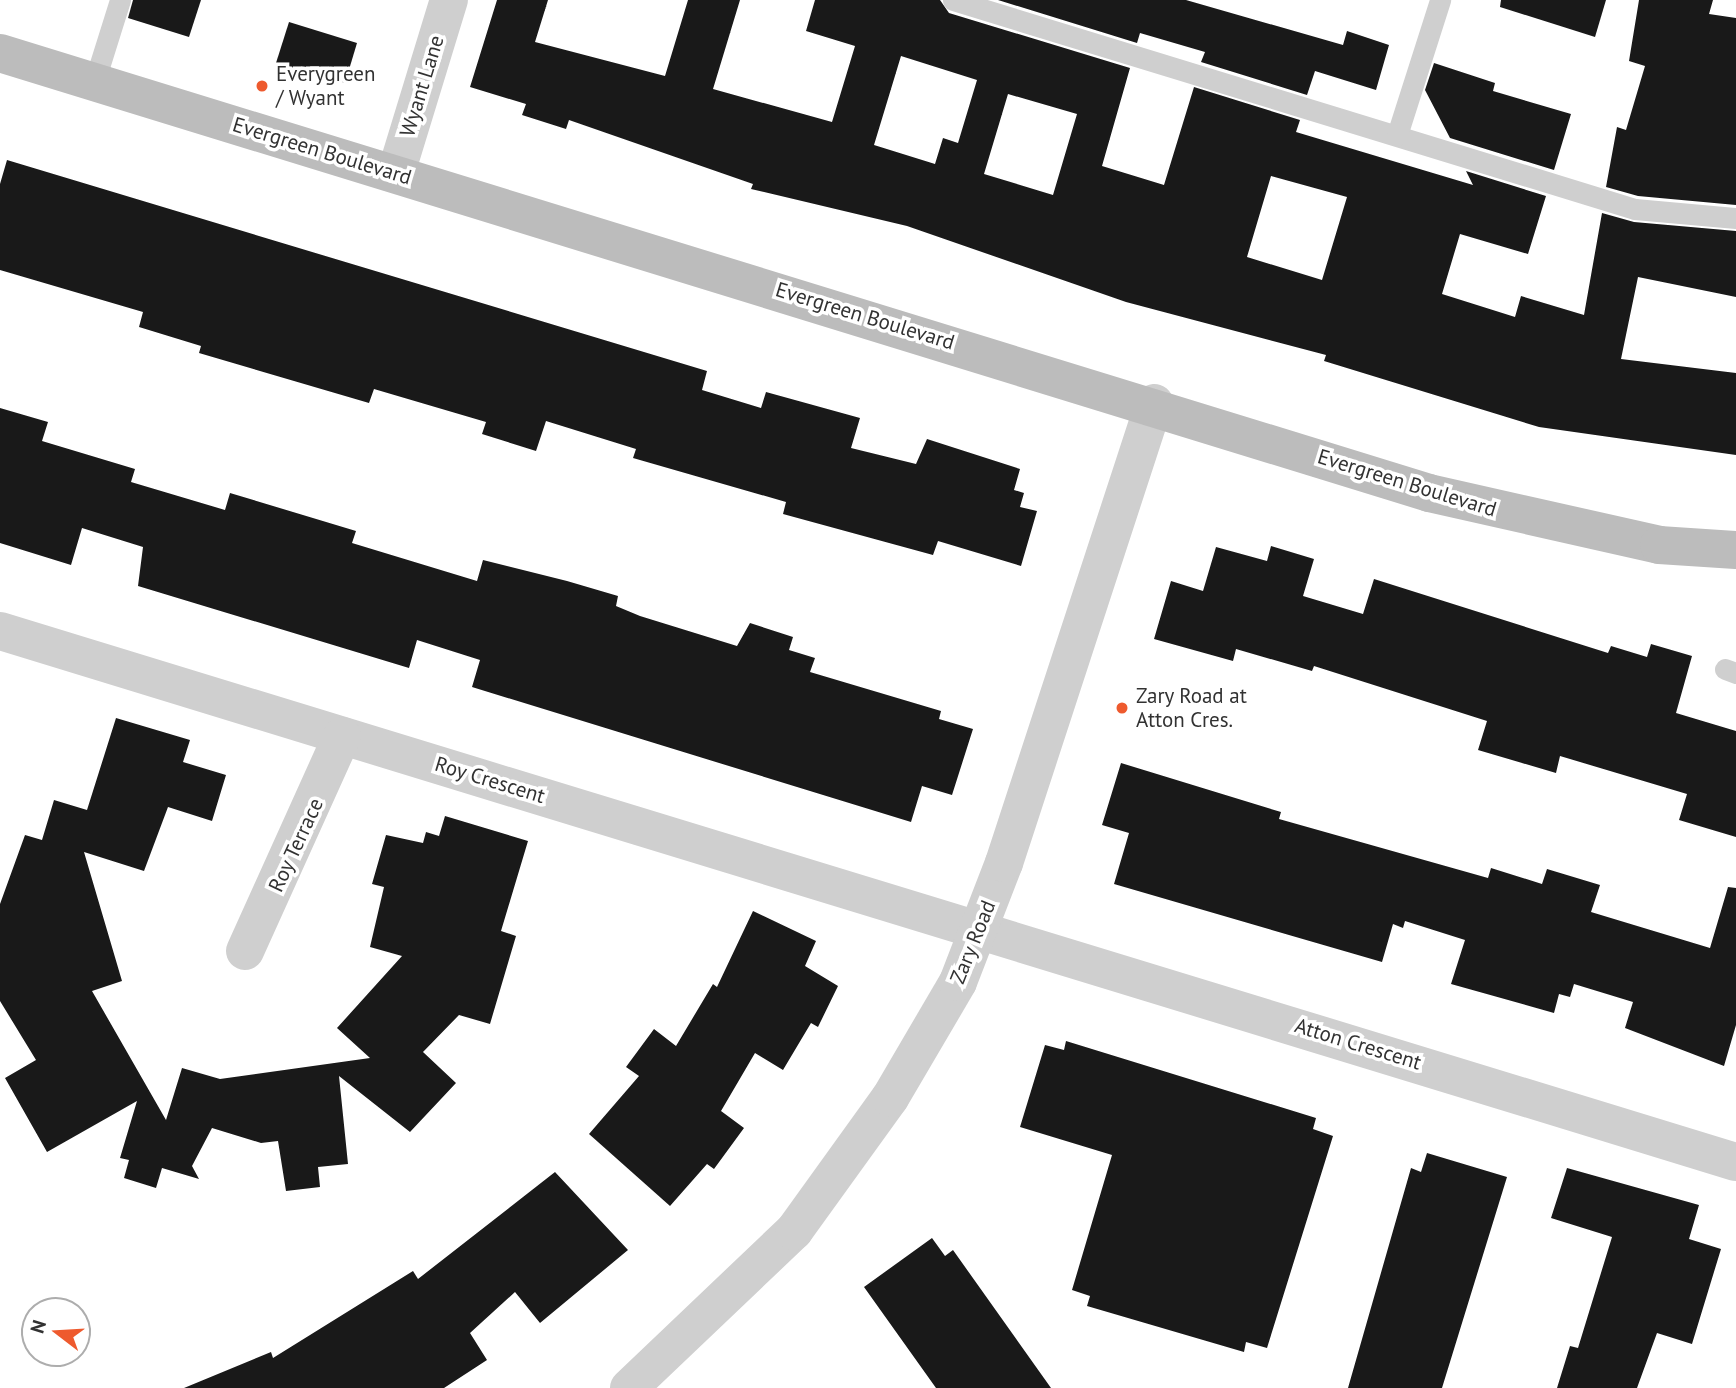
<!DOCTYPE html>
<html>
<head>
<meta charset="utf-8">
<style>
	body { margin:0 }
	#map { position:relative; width:1736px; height:1388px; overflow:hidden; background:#fff; font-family:"PT Sans",sans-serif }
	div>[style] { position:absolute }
	.building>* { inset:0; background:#191919 }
	.lane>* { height:21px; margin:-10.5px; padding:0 10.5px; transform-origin:10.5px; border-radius:10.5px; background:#cfcfcf }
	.street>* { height:38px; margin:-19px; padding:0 19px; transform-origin:19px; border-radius:19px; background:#cfcfcf }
	.secondary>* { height:38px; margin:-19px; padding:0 19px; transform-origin:19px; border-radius:19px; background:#bcbcbc }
	.dots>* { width:19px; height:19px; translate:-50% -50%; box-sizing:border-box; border:4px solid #fff; border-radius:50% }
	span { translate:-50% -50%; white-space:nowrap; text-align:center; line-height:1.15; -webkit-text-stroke:7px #fff; paint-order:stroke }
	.poi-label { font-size:21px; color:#323232 }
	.left { translate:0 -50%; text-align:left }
	.street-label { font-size:21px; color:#323232 }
	.north { position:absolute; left:21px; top:1297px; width:70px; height:70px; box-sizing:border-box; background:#fff; border:2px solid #adadad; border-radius:50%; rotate:287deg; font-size:19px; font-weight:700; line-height:28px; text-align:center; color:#323232 }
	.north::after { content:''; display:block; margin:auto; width:24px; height:32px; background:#ee5a2e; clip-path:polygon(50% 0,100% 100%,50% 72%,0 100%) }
</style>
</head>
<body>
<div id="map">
	<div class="building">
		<div style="clip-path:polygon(133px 0,201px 0,189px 37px,128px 18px)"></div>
		<div style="clip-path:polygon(evenodd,497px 0,548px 0,535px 42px,665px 76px,688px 0,740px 0,713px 89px,832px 122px,855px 46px,806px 31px,815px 0,940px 0,949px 13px,1130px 68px,1102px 166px,1164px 185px,1194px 87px,1300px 120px,1296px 132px,1473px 185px,1466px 171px,1546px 196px,1528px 254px,1460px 234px,1442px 294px,1515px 317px,1521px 296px,1584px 315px,1602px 213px,1634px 222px,1736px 231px,1736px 297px,1638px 277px,1621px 359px,1736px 373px,1736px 455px,1539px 427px,1324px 361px,1326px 355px,1126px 302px,907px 226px,751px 189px,753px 184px,569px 120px,566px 129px,522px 115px,526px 104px,470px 87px,497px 0,901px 56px,977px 80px,958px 143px,943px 138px,935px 164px,874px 145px,901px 56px,497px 0,1008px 94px,1077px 114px,1053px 195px,984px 174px,1008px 94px,497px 0,1271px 176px,1347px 197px,1322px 280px,1247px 257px,1271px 176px)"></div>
		<div style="clip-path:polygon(998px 0,1186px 0,1343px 45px,1347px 31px,1389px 45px,1376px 90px,1315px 71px,1307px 95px,1201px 62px,1205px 52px,1140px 33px,1137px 43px)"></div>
		<div style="clip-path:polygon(1501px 0,1606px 0,1595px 37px,1500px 7px)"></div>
		<div style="clip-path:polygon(1639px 0,1713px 0,1709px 14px,1736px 18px,1736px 205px,1638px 196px,1606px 187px,1617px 127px,1626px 130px,1645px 66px,1629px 61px)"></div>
		<div style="clip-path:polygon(289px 22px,357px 43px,345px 83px,276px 63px)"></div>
		<div style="clip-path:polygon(1434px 63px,1495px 83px,1493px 91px,1571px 114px,1554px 170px,1450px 138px,1425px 90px)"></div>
		<div style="clip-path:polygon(7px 160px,707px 371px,702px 390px,761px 408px,766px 392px,860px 418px,851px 448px,916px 464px,927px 439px,1020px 469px,1014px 490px,1024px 493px,1020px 507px,1037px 511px,1021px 566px,938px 541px,933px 555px,783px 514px,786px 502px,633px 458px,636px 449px,546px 421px,536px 451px,482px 434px,486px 422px,374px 389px,369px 403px,199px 353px,201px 346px,139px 327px,143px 312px,0 270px,0 184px)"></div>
		<div style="clip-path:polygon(0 408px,48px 422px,42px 441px,135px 469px,131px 482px,225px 510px,230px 493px,356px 531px,352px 543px,477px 581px,483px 560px,567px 581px,618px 596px,616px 606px,640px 616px,737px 646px,750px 623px,793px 637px,789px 650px,815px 658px,810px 672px,941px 711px,939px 719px,973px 729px,952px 795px,922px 786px,911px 822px,472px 687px,480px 660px,417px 640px,409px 668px,138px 586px,143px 547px,82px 528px,71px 565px,0 543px)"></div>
		<div style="clip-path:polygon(1271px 546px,1314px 559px,1303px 596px,1363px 614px,1374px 579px,1608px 653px,1611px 646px,1647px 657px,1651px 644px,1692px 656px,1676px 713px,1736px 731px,1736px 837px,1679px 820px,1687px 794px,1560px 756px,1556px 773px,1478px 750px,1487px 721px,1314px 666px,1312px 671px,1236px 649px,1233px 661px,1154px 639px,1171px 581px,1203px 591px,1216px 547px,1267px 561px)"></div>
		<div style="clip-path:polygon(116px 718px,190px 740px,183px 762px,226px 775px,212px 821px,168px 807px,144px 871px,84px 852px,122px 981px,92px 991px,166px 1120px,182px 1068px,220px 1079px,370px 1058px,337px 1028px,402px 956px,370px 947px,384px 887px,372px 884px,386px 835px,423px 843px,426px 832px,439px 836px,445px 816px,528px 841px,501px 931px,516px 936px,490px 1024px,459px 1015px,423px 1052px,456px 1083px,410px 1132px,339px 1076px,348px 1164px,318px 1167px,320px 1187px,286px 1191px,278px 1141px,261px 1143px,212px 1128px,192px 1166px,199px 1179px,162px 1168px,156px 1188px,124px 1178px,129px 1160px,120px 1158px,137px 1101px,47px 1152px,5px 1078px,36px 1060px,0 1001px,0 904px,25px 835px,42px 840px,54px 800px,87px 810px)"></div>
		<div style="clip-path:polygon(1121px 763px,1281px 812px,1279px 819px,1488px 878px,1491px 868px,1542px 884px,1547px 869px,1600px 885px,1591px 912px,1710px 948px,1728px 887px,1736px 888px,1736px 1025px,1724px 1066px,1625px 1028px,1633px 1002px,1574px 984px,1570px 997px,1559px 994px,1554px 1013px,1451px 984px,1465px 940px,1405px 921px,1403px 928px,1393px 924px,1382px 962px,1114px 884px,1129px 833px,1102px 825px)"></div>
		<div style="clip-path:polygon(753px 911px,816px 941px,805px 966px,838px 986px,818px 1027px,811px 1023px,783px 1070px,755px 1053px,721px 1111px,744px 1128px,714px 1169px,707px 1164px,670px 1206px,589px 1134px,639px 1076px,626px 1067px,654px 1029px,676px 1046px,713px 984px,717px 987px)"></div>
		<div style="clip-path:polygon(1066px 1041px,1316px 1118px,1313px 1129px,1333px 1136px,1267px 1348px,1246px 1342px,1244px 1352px,1087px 1306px,1090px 1296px,1072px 1290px,1112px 1155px,1020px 1127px,1045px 1045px,1064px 1050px)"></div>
		<div style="clip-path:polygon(1427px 1153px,1507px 1177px,1442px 1388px,1348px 1388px,1411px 1168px,1421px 1172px)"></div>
		<div style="clip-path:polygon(1567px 1168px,1699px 1205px,1689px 1239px,1721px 1249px,1692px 1344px,1657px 1333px,1637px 1388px,1557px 1388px,1570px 1346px,1578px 1348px,1612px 1237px,1551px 1218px)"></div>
		<div style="clip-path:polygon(555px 1172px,628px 1250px,540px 1323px,515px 1292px,470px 1333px,487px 1360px,444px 1388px,184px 1388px,271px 1352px,273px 1358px,413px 1271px,418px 1279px)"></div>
		<div style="clip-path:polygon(932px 1238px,945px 1256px,953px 1250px,1051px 1388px,936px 1388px,864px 1287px)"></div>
	</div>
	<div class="lane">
		<div style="left:953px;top:0;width:713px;rotate:17.04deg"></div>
		<div style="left:1635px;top:209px;width:101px;rotate:5.1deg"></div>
		<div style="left:94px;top:83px;width:87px;rotate:-72.6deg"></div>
		<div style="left:1397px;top:135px;width:142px;rotate:-72.3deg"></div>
		<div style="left:1725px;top:669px;width:12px;rotate:20deg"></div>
	</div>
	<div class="street">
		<div style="left:396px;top:173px;width:181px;rotate:-73deg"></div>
		<div style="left:0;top:631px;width:1815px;rotate:17.01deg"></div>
		<div style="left:245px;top:951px;width:236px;rotate:-65.7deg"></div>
		<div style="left:629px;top:1388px;width:228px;rotate:-43.6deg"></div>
		<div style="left:794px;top:1231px;width:164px;rotate:-54.2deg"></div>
		<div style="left:890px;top:1098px;width:134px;rotate:-59.6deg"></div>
		<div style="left:958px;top:982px;width:128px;rotate:-68.9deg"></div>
		<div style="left:1004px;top:863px;width:484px;rotate:-71.9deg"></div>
	</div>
	<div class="secondary">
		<div style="left:0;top:53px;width:1495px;rotate:17.11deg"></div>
		<div style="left:1429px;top:493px;width:236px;rotate:12.7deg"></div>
		<div style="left:1659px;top:545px;width:77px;rotate:3.7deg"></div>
	</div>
	<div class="dots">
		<div style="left:262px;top:86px;background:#ee5a2e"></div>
		<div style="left:1122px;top:708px;background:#ee5a2e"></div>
	</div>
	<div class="poi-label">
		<span class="left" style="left:276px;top:86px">Everygreen<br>/ Wyant</span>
		<span class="left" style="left:1136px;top:708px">Zary Road at<br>Atton Cres.</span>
	</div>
	<div class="street-label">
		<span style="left:422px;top:86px;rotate:-73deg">Wyant Lane</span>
		<span style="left:322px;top:151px;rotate:17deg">Evergreen Boulevard</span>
		<span style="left:865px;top:316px;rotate:17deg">Evergreen Boulevard</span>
		<span style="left:1407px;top:483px;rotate:17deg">Evergreen Boulevard</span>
		<span style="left:490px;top:780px;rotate:17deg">Roy Crescent</span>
		<span style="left:296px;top:845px;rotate:-65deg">Roy Terrace</span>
		<span style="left:973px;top:942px;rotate:-68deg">Zary Road</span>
		<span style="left:1358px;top:1044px;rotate:17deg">Atton Crescent</span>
	</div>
	<div class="north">N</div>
</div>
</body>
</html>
